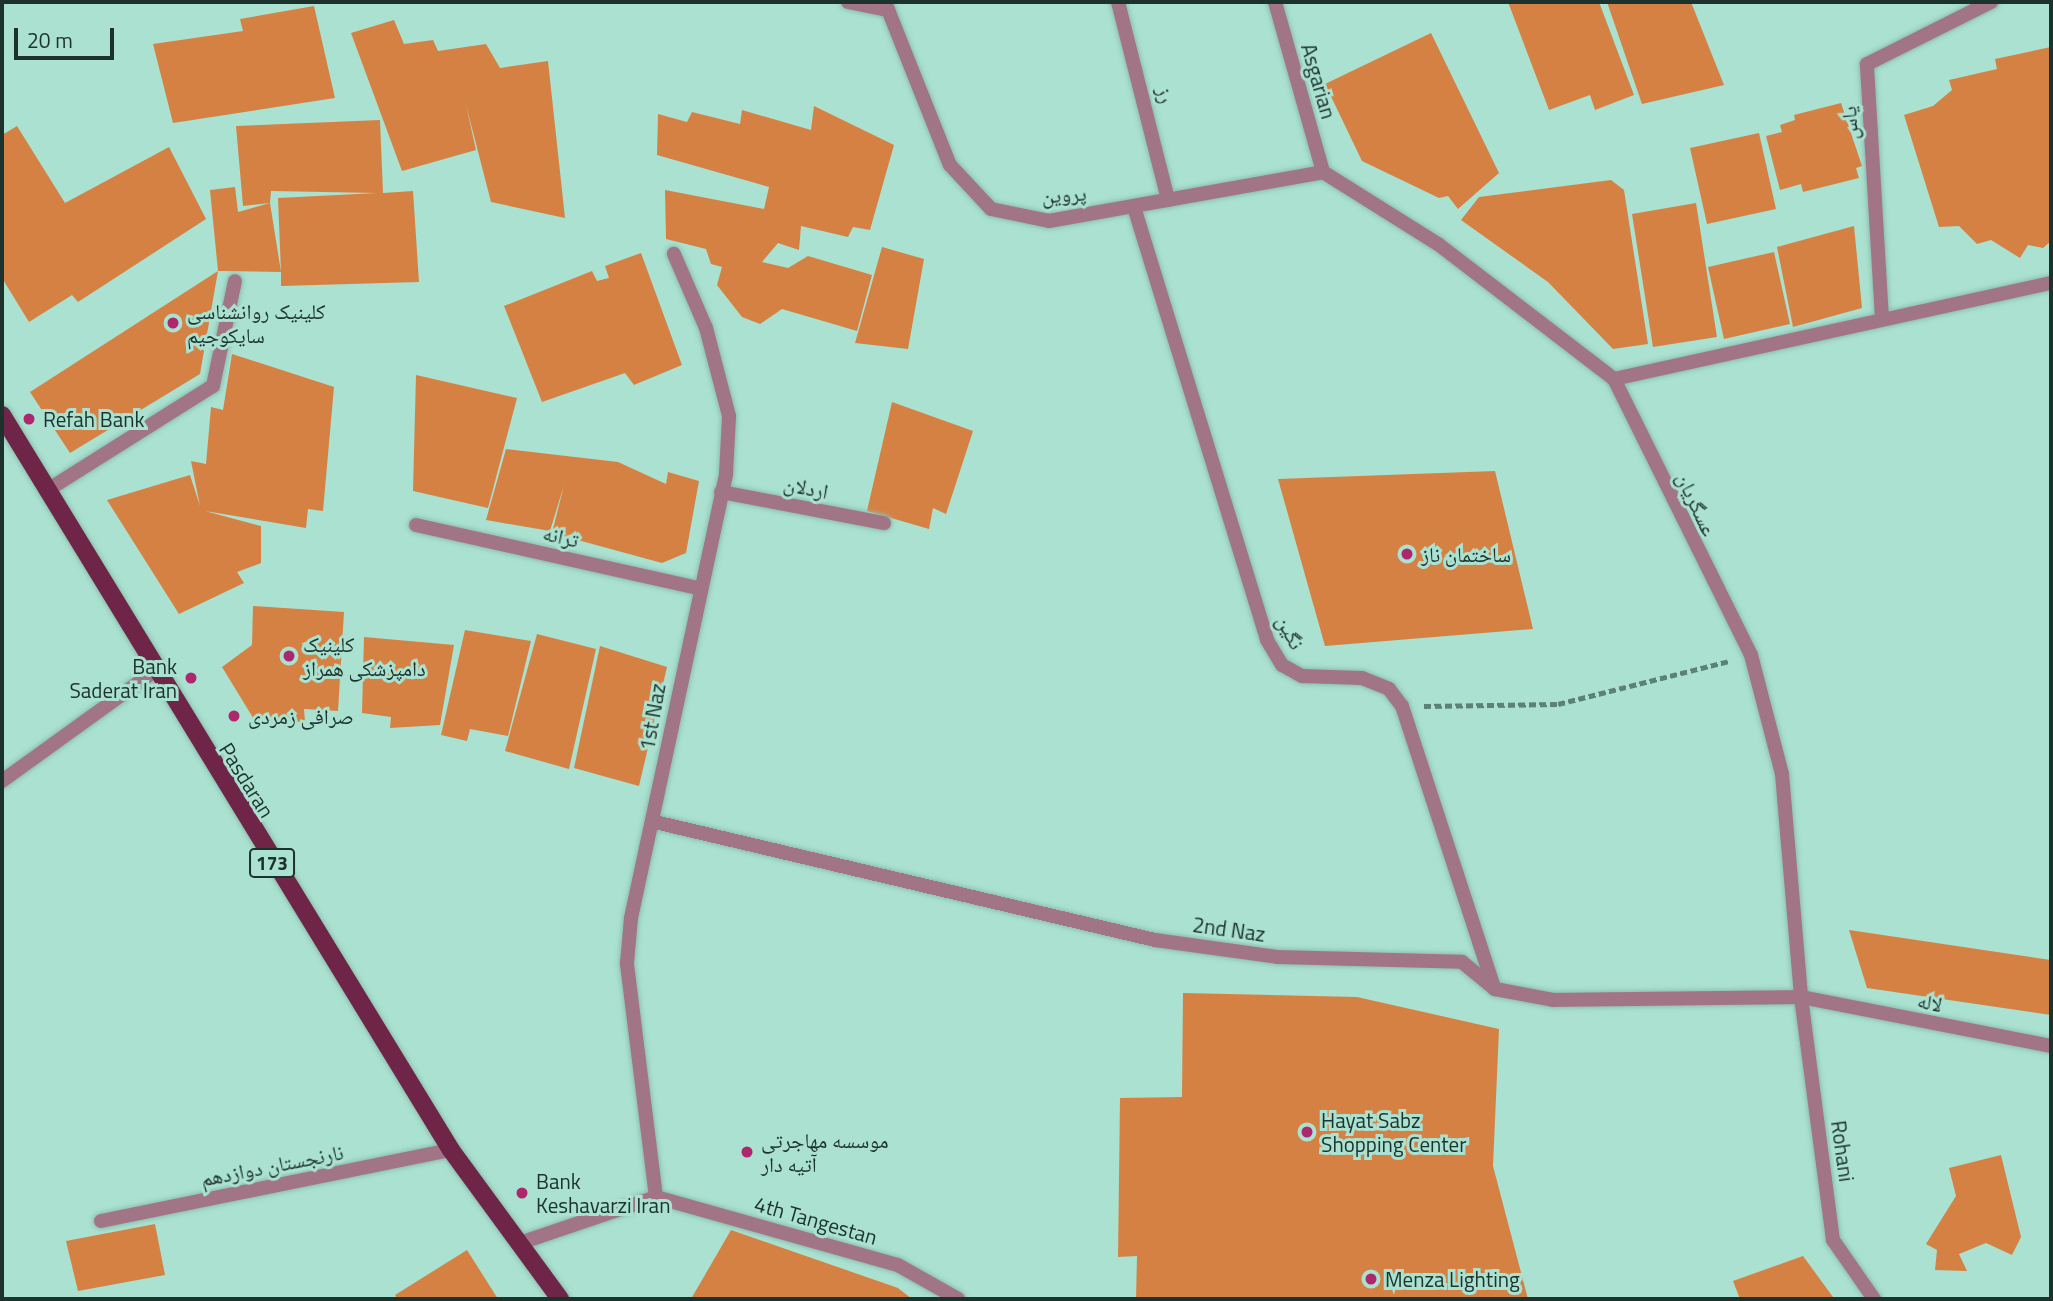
<!DOCTYPE html>
<html>
<head>
<meta charset="utf-8">
<style>
	body { margin:0 }
	#map { position:relative; width:2053px; height:1301px; overflow:hidden; background:#aae1d0; font-family:"Titillium Web","Noto Naskh Arabic",sans-serif }
	div>[style] { position:absolute }
	.building>* { inset:0; background:#d68144 }
	.path>* { height:4.5px; margin-top:-2.25px; transform-origin:0; background:repeating-linear-gradient(90deg,#5c8176 0 7px,transparent 0 10.5px) }
	.roads { filter:drop-shadow(0 0 2px #8ebeaf) drop-shadow(0 0 2px #8ebeaf) }
	.service>* { height:14px; margin:-7px; padding:0 7px; transform-origin:7px; border-radius:7px; background:#a17586 }
	.minor>* { height:14px; margin:-7px; padding:0 7px; transform-origin:7px; border-radius:7px; background:#a17586 }
	.primary>* { height:18px; margin:-9px; padding:0 9px; transform-origin:9px; border-radius:9px; background:#6e2547 }
	.dots>* { width:19px; height:19px; translate:-50% -50%; box-sizing:border-box; border:4px solid #aae1d0; border-radius:50% }
	span { translate:-50% -50%; white-space:nowrap; text-align:center; line-height:1.15; -webkit-text-stroke:6px #aae1d0; paint-order:stroke }
	.shield-label span { padding:2px 5px; background:#aae1d0; border:2px solid; border-radius:5px; -webkit-text-stroke-width:0 }
	.shield-label { font-size:19px; color:#1c322c; font-weight:700 }
	.street-label { font-size:21px; color:#1c322c }
	.poi-label { font-size:21px; color:#1c322c }
	.left { translate:0 -50%; text-align:left }
	.right { translate:-100% -50%; text-align:right }
	.frame { position:absolute; inset:0; border:4px solid #1c322c; pointer-events:none }
	.scale { position:absolute; left:14px; top:28px; width:100px; height:32px; box-sizing:border-box; border:4px solid #1c322c; border-top:0; padding-left:9px; font-size:21px; line-height:24px; white-space:nowrap; color:#1c322c; -webkit-text-stroke:5px #aae1d0; paint-order:stroke }
</style>
</head>
<body>
<div id="map">
	<div class="building">
		<div style="clip-path:polygon(1508px 2px,1599px 2px,1634px 95px,1595px 110px,1590px 95px,1549px 110px)"></div>
		<div style="clip-path:polygon(1607px 2px,1691px 2px,1724px 85px,1642px 104px)"></div>
		<div style="clip-path:polygon(314px 6px,335px 98px,173px 123px,153px 44px,243px 31px,240px 19px)"></div>
		<div style="clip-path:polygon(394px 20px,404px 44px,433px 40px,438px 51px,486px 44px,500px 68px,548px 61px,565px 218px,491px 202px,466px 105px,476px 150px,402px 171px,351px 33px)"></div>
		<div style="clip-path:polygon(1431px 33px,1499px 173px,1458px 209px,1448px 196px,1439px 198px,1362px 161px,1325px 84px)"></div>
		<div style="clip-path:polygon(2051px 47px,2051px 241px,2043px 248px,2028px 245px,2020px 258px,1991px 240px,1977px 244px,1959px 226px,1939px 227px,1904px 115px,1933px 106px,1952px 90px,1949px 80px,1997px 69px,1995px 59px)"></div>
		<div style="clip-path:polygon(1841px 103px,1862px 166px,1856px 168px,1859px 178px,1803px 192px,1801px 184px,1780px 190px,1766px 136px,1782px 132px,1780px 125px,1795px 120px,1794px 115px)"></div>
		<div style="clip-path:polygon(814px 106px,894px 145px,870px 230px,853px 227px,848px 237px,801px 226px,799px 250px,778px 243px,762px 262px,788px 268px,808px 256px,872px 275px,857px 331px,782px 309px,760px 324px,742px 317px,717px 285px,722px 267px,711px 264px,706px 249px,666px 239px,665px 190px,764px 209px,769px 187px,657px 155px,658px 114px,687px 122px,692px 112px,740px 124px,742px 110px,811px 130px)"></div>
		<div style="clip-path:polygon(380px 120px,383px 193px,413px 191px,419px 282px,281px 286px,281px 272px,218px 271px,210px 190px,235px 187px,238px 212px,270px 203px,281px 272px,278px 198px,377px 193px,271px 191px,270px 203px,243px 206px,236px 126px)"></div>
		<div style="clip-path:polygon(17px 126px,65px 203px,169px 147px,206px 219px,78px 302px,72px 295px,29px 322px,2px 278px,2px 135px)"></div>
		<div style="clip-path:polygon(1759px 133px,1776px 209px,1707px 224px,1690px 148px)"></div>
		<div style="clip-path:polygon(1611px 180px,1624px 190px,1648px 344px,1613px 349px,1548px 282px,1461px 220px,1479px 197px)"></div>
		<div style="clip-path:polygon(1696px 203px,1717px 337px,1653px 347px,1632px 214px)"></div>
		<div style="clip-path:polygon(1854px 226px,1862px 308px,1793px 327px,1777px 247px)"></div>
		<div style="clip-path:polygon(882px 247px,924px 259px,908px 349px,855px 343px)"></div>
		<div style="clip-path:polygon(1774px 252px,1790px 324px,1724px 339px,1708px 267px)"></div>
		<div style="clip-path:polygon(641px 253px,682px 365px,634px 385px,625px 373px,542px 402px,504px 306px,592px 271px,597px 281px,609px 278px,605px 266px)"></div>
		<div style="clip-path:polygon(218px 271px,200px 374px,70px 453px,30px 392px)"></div>
		<div style="clip-path:polygon(232px 354px,334px 387px,323px 511px,308px 509px,306px 528px,205px 511px,261px 526px,261px 563px,237px 572px,244px 583px,179px 614px,107px 500px,190px 475px,200px 506px,191px 461px,206px 464px,211px 407px,223px 410px)"></div>
		<div style="clip-path:polygon(416px 375px,517px 398px,488px 508px,413px 491px)"></div>
		<div style="clip-path:polygon(892px 402px,973px 431px,946px 514px,933px 508px,929px 529px,867px 511px)"></div>
		<div style="clip-path:polygon(506px 449px,618px 462px,666px 484px,668px 472px,699px 481px,686px 553px,662px 563px,552px 533px,564px 485px,550px 531px,486px 520px)"></div>
		<div style="clip-path:polygon(1495px 471px,1533px 629px,1325px 646px,1278px 479px)"></div>
		<div style="clip-path:polygon(253px 606px,344px 612px,338px 711px,304px 709px,305px 722px,255px 721px,222px 667px,252px 645px)"></div>
		<div style="clip-path:polygon(465px 630px,531px 641px,508px 736px,470px 729px,467px 741px,441px 735px)"></div>
		<div style="clip-path:polygon(537px 634px,596px 649px,569px 769px,505px 751px)"></div>
		<div style="clip-path:polygon(364px 637px,454px 645px,440px 725px,390px 728px,391px 717px,362px 713px)"></div>
		<div style="clip-path:polygon(600px 646px,667px 667px,639px 786px,574px 768px)"></div>
		<div style="clip-path:polygon(1849px 930px,2051px 960px,2051px 1015px,1867px 988px)"></div>
		<div style="clip-path:polygon(1183px 993px,1357px 997px,1499px 1029px,1493px 1166px,1528px 1299px,1136px 1299px,1137px 1256px,1118px 1257px,1120px 1098px,1182px 1097px)"></div>
		<div style="clip-path:polygon(2001px 1155px,2021px 1237px,2012px 1255px,1986px 1243px,1959px 1254px,1967px 1271px,1935px 1270px,1937px 1250px,1926px 1244px,1956px 1196px,1949px 1168px)"></div>
		<div style="clip-path:polygon(155px 1224px,165px 1275px,78px 1291px,66px 1241px)"></div>
		<div style="clip-path:polygon(731px 1230px,898px 1288px,912px 1299px,691px 1299px)"></div>
		<div style="clip-path:polygon(467px 1250px,498px 1299px,397px 1299px,395px 1295px)"></div>
		<div style="clip-path:polygon(1803px 1256px,1833px 1297px,1740px 1299px,1733px 1281px)"></div>
	</div>
	<div class="path">
		<div style="left:1424px;top:706px;width:134px;rotate:-0.9deg"></div>
		<div style="left:1558px;top:704px;width:176px;rotate:-14.1deg"></div>
	</div>
	<div class="roads">
		<div class="service">
			<div style="left:46px;top:491px;width:197px;rotate:-32.2deg"></div>
			<div style="left:213px;top:386px;width:107px;rotate:-78.2deg"></div>
		</div>
		<div class="minor">
			<div style="left:848px;top:2px;width:41px;rotate:11.3deg"></div>
			<div style="left:885px;top:2px;width:175px;rotate:68.3deg"></div>
			<div style="left:950px;top:165px;width:60px;rotate:47deg"></div>
			<div style="left:991px;top:209px;width:59px;rotate:11.7deg"></div>
			<div style="left:1049px;top:221px;width:278px;rotate:-10.1deg"></div>
			<div style="left:1118px;top:2px;width:204px;rotate:75.8deg"></div>
			<div style="left:1275px;top:2px;width:177px;rotate:74.2deg"></div>
			<div style="left:1323px;top:172px;width:136px;rotate:32.1deg"></div>
			<div style="left:1438px;top:244px;width:222px;rotate:37.5deg"></div>
			<div style="left:1614px;top:379px;width:308px;rotate:63.6deg"></div>
			<div style="left:1751px;top:655px;width:123px;rotate:75.4deg"></div>
			<div style="left:1782px;top:774px;width:224px;rotate:85.1deg"></div>
			<div style="left:1801px;top:997px;width:245px;rotate:82.5deg"></div>
			<div style="left:1833px;top:1240px;width:72px;rotate:55.2deg"></div>
			<div style="left:1134px;top:207px;width:453px;rotate:72.9deg"></div>
			<div style="left:1267px;top:640px;width:29px;rotate:59deg"></div>
			<div style="left:1282px;top:665px;width:23px;rotate:29deg"></div>
			<div style="left:1302px;top:676px;width:60px;rotate:1.9deg"></div>
			<div style="left:1362px;top:678px;width:29px;rotate:22deg"></div>
			<div style="left:1389px;top:689px;width:21px;rotate:53deg"></div>
			<div style="left:1402px;top:706px;width:297px;rotate:71.9deg"></div>
			<div style="left:1882px;top:319px;width:255px;rotate:-93.4deg"></div>
			<div style="left:1867px;top:64px;width:139px;rotate:-26.6deg"></div>
			<div style="left:1614px;top:379px;width:447px;rotate:-12.4deg"></div>
			<div style="left:721px;top:492px;width:166px;rotate:10.8deg"></div>
			<div style="left:416px;top:525px;width:288px;rotate:12.6deg"></div>
			<div style="left:2px;top:781px;width:186px;rotate:-35.8deg"></div>
			<div style="left:655px;top:822px;width:514px;rotate:13.28deg"></div>
			<div style="left:1155px;top:940px;width:123px;rotate:7.9deg"></div>
			<div style="left:1277px;top:957px;width:185px;rotate:1.5deg"></div>
			<div style="left:1462px;top:962px;width:43px;rotate:39.3deg"></div>
			<div style="left:1495px;top:989px;width:59px;rotate:10.7deg"></div>
			<div style="left:1553px;top:1000px;width:248px;rotate:-0.7deg"></div>
			<div style="left:1801px;top:997px;width:255px;rotate:11.1deg"></div>
			<div style="left:656px;top:1197px;width:236px;rotate:-97.1deg"></div>
			<div style="left:627px;top:963px;width:45px;rotate:-84.9deg"></div>
			<div style="left:631px;top:918px;width:454px;rotate:-77.9deg"></div>
			<div style="left:726px;top:474px;width:58px;rotate:-87deg"></div>
			<div style="left:729px;top:416px;width:91px;rotate:-104.6deg"></div>
			<div style="left:706px;top:328px;width:81px;rotate:-113.4deg"></div>
			<div style="left:101px;top:1221px;width:357px;rotate:-11.5deg"></div>
			<div style="left:520px;top:1243px;width:144px;rotate:-18.7deg"></div>
			<div style="left:656px;top:1197px;width:251px;rotate:15.7deg"></div>
			<div style="left:898px;top:1265px;width:69px;rotate:29.5deg"></div>
		</div>
		<div class="primary">
			<div style="left:2px;top:415px;width:861px;rotate:58.58deg"></div>
			<div style="left:451px;top:1150px;width:185px;rotate:53.8deg"></div>
		</div>
	</div>
	<div class="dots">
		<div style="left:173px;top:323px;background:#ae276c"></div>
		<div style="left:29px;top:419px;background:#ae276c"></div>
		<div style="left:1407px;top:554px;background:#ae276c"></div>
		<div style="left:289px;top:656px;background:#ae276c"></div>
		<div style="left:191px;top:678px;background:#ae276c"></div>
		<div style="left:234px;top:716px;background:#ae276c"></div>
		<div style="left:1307px;top:1132px;background:#ae276c"></div>
		<div style="left:747px;top:1152px;background:#ae276c"></div>
		<div style="left:522px;top:1193px;background:#ae276c"></div>
		<div style="left:1371px;top:1279px;background:#ae276c"></div>
	</div>
	<div class="shield-label">
		<span style="left:272px;top:863px">173</span>
	</div>
	<div class="street-label">
		<span style="left:1319px;top:81px;rotate:74deg">Asgarian</span>
		<span style="left:1166px;top:95px;rotate:76deg">رز</span>
		<span style="left:1849px;top:123px;rotate:-93deg">یاس</span>
		<span style="left:1064px;top:194px;rotate:-4deg">پروین</span>
		<span style="left:806px;top:487px;rotate:11deg">اردلان</span>
		<span style="left:1697px;top:504px;rotate:65deg">عسگریان</span>
		<span style="left:561px;top:536px;rotate:13deg">ترانه</span>
		<span style="left:1291px;top:632px;rotate:63deg">نگین</span>
		<span style="left:652px;top:717px;rotate:-80deg">1st Naz</span>
		<span style="left:247px;top:780px;rotate:58deg">Pasdaran</span>
		<span style="left:1229px;top:929px;rotate:8deg">2nd Naz</span>
		<span style="left:1930px;top:1002px;rotate:12deg">لاله</span>
		<span style="left:1843px;top:1151px;rotate:82deg">Rohani</span>
		<span style="left:272px;top:1165px;rotate:-11deg">نارنجستان دوازدهم</span>
		<span style="left:816px;top:1220px;rotate:16deg">4th Tangestan</span>
	</div>
	<div class="poi-label">
		<span class="left" style="left:187px;top:323px">کلینیک روانشناسی<br>سایکوجیم</span>
		<span class="left" style="left:43px;top:419px">Refah Bank</span>
		<span class="left" style="left:1421px;top:554px">ساختمان ناز</span>
		<span class="left" style="left:303px;top:656px">کلینیک<br>دامپزشکی همراز</span>
		<span class="right" style="left:177px;top:678px">Bank<br>Saderat Iran</span>
		<span class="left" style="left:248px;top:716px">صرافی زمردی</span>
		<span class="left" style="left:1321px;top:1132px">Hayat Sabz<br>Shopping Center</span>
		<span class="left" style="left:761px;top:1152px">موسسه مهاجرتی<br>آتیه دار</span>
		<span class="left" style="left:536px;top:1193px">Bank<br>Keshavarzi Iran</span>
		<span class="left" style="left:1385px;top:1279px">Menza Lighting</span>
	</div>
	<div class="frame"></div>
	<div class="scale">20 m</div>
</div>
</body>
</html>
